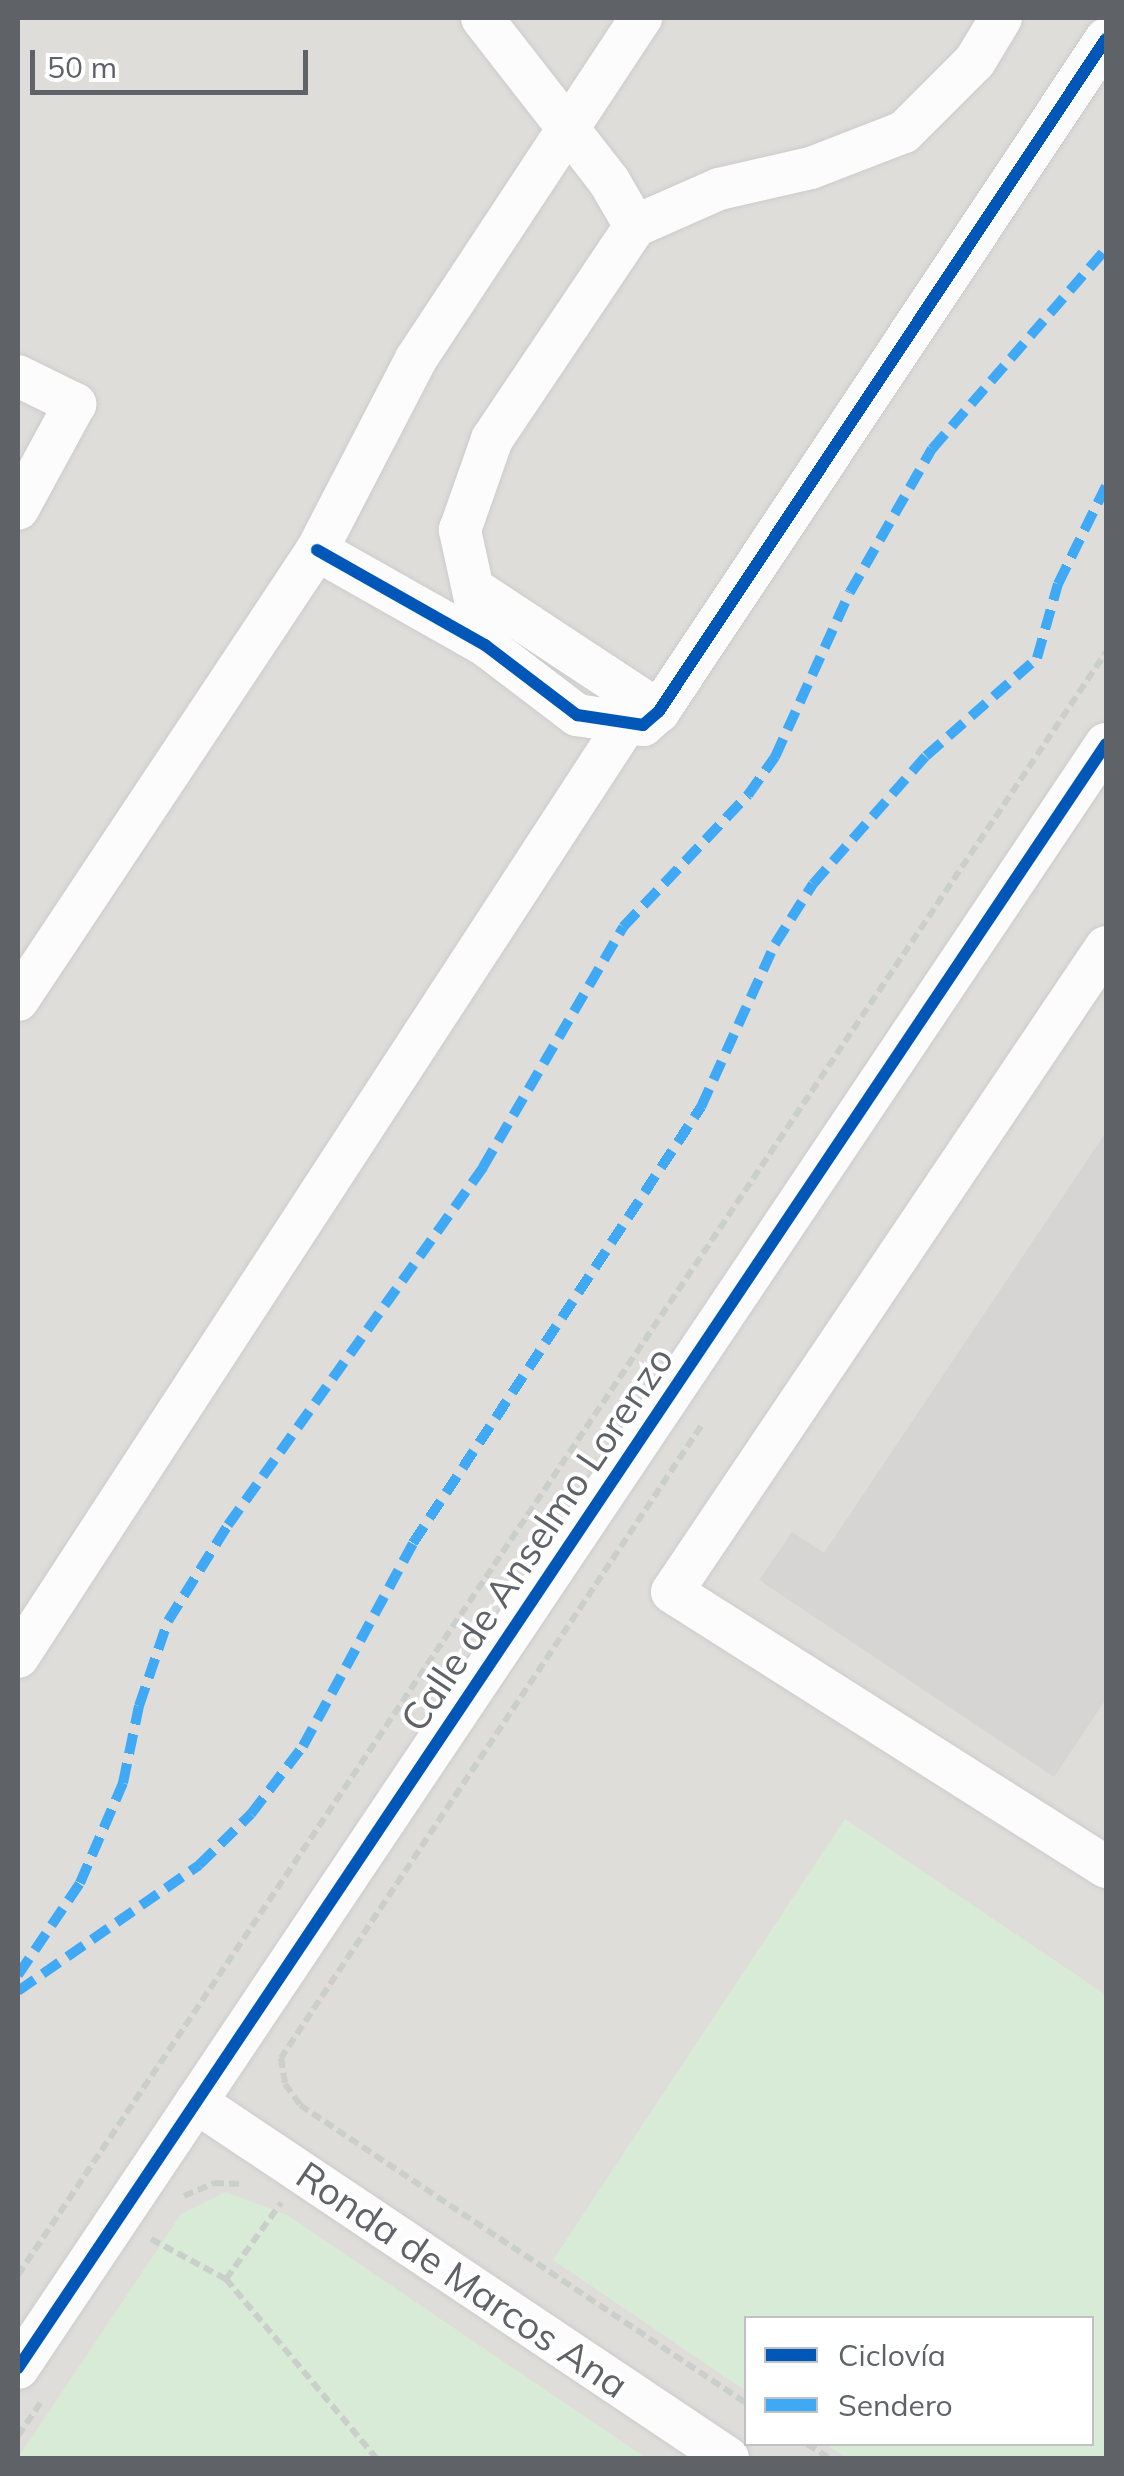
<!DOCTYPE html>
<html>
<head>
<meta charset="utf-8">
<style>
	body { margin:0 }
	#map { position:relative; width:1124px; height:2476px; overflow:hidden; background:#efeeea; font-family:Mulish,sans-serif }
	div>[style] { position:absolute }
	.industrial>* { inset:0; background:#dfddda }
	.green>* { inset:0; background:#d8ebd6 }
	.building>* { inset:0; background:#d6d5d3 }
	.path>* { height:6px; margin-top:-3px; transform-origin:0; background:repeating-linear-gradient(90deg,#cacfcc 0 10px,transparent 0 15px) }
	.roads { filter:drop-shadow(0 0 2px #cbcccc) drop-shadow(0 0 2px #cbcccc) }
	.minor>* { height:42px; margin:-21px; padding:0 21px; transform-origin:21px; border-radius:21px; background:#fdfcfc }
	.quiet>* { height:10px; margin-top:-5px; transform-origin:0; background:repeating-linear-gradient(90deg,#3fa9f5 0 20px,transparent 0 30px) }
	.cycleway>* { height:12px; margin:-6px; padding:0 6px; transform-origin:6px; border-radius:6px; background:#0057b8 }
	span { translate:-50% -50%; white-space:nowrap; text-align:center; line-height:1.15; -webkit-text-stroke:8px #fff; paint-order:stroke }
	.street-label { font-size:38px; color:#5f6368 }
	.frame { position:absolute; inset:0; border:20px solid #5f6368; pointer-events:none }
	.legend { position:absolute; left:744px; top:2316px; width:350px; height:130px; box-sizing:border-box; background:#fff; border:2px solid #bfc1c3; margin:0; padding:12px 18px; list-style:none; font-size:30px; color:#5f6368 }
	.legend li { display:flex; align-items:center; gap:20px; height:50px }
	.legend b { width:50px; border:2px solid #bfc1c3 }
	.scale { position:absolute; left:30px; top:50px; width:278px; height:45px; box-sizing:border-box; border:5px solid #5f6368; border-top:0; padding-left:12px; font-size:30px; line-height:35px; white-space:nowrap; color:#5f6368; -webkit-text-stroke:8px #fff; paint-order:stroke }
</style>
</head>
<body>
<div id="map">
	<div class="industrial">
		<div style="clip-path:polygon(evenodd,18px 18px,1106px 18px,1106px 2458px,18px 2458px,18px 18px,746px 2318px,1092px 2318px,1092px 2444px,746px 2444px,746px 2318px)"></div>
	</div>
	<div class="green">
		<div style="clip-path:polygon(845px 1819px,1106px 1995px,1106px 2458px,847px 2458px,825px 2444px,1092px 2444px,1092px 2318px,746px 2318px,746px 2391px,553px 2260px)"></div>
		<div style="clip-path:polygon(226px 2192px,287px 2215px,646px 2458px,18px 2458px,181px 2214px)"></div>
	</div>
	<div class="building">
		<div style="clip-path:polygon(1106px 1132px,1106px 1699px,1054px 1777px,759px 1580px,792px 1532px,824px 1553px)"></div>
	</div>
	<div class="path">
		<div style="left:701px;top:1426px;width:759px;rotate:123.61deg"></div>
		<div style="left:281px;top:2058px;width:26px;rotate:81deg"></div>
		<div style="left:285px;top:2084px;width:26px;rotate:54deg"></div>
		<div style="left:300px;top:2105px;width:536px;rotate:33.75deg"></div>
		<div style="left:184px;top:2196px;width:33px;rotate:-23deg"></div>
		<div style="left:214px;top:2183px;width:29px;rotate:2deg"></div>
		<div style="left:151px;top:2239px;width:85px;rotate:28.1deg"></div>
		<div style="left:226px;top:2279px;width:234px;rotate:50deg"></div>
		<div style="left:18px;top:2275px;width:1954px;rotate:-56.16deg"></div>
		<div style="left:226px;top:2279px;width:94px;rotate:-54.1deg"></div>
		<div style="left:18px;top:2436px;width:40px;rotate:-56deg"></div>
		<div style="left:807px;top:2444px;width:26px;rotate:32deg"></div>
	</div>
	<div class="roads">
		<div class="minor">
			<div style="left:482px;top:18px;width:207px;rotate:52.1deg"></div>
			<div style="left:609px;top:181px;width:52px;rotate:60deg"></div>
			<div style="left:18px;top:376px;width:64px;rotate:26.2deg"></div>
			<div style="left:75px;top:404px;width:119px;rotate:118.5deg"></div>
			<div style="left:317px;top:550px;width:193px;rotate:29.5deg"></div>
			<div style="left:485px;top:645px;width:116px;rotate:37.3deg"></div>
			<div style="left:577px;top:715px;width:67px;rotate:8.6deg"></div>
			<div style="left:643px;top:725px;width:21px;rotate:-41deg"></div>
			<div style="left:659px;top:711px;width:807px;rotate:-56.37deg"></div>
			<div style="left:474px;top:589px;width:222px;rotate:33.4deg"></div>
			<div style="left:485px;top:645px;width:118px;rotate:-102.3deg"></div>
			<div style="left:460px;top:530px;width:96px;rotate:-70.6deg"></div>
			<div style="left:492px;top:439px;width:257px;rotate:-56.1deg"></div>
			<div style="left:635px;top:226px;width:92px;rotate:-23.8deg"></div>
			<div style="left:719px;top:189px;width:94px;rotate:-12.9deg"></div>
			<div style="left:811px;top:168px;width:100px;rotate:-21.2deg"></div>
			<div style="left:904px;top:132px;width:100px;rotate:-45deg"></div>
			<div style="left:975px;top:61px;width:50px;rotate:-58.8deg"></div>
			<div style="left:1106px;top:947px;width:777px;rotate:123.94deg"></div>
			<div style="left:672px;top:1592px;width:514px;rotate:32.36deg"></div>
			<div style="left:18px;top:1000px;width:540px;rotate:-56.4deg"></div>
			<div style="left:317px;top:550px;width:215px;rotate:-62.6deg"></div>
			<div style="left:416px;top:359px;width:409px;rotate:-56.6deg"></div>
			<div style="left:18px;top:1657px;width:1112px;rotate:-56.92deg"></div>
			<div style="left:196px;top:2102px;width:640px;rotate:33.79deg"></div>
			<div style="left:18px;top:2368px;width:1955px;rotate:-56.18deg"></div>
		</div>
	</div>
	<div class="quiet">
		<div style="left:18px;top:1975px;width:111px;rotate:-56deg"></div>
		<div style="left:80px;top:1883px;width:109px;rotate:-66.7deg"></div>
		<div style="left:123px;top:1783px;width:79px;rotate:-78.3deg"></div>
		<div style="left:139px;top:1706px;width:90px;rotate:-71.2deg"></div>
		<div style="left:168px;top:1621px;width:113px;rotate:-58deg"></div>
		<div style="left:228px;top:1525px;width:440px;rotate:-54.5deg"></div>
		<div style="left:483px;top:1167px;width:278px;rotate:-59.7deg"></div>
		<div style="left:623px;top:927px;width:182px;rotate:-46.6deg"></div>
		<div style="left:748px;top:795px;width:47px;rotate:-54.6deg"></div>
		<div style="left:775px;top:757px;width:181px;rotate:-65.6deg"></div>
		<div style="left:850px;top:592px;width:165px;rotate:-60.2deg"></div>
		<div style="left:932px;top:449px;width:265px;rotate:-49deg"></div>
		<div style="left:18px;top:1991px;width:221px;rotate:-34.8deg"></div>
		<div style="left:199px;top:1865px;width:73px;rotate:-44.4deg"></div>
		<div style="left:251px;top:1814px;width:86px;rotate:-52.6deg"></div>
		<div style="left:303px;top:1746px;width:231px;rotate:-61.5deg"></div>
		<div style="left:413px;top:1543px;width:523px;rotate:-56.55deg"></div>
		<div style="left:701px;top:1107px;width:179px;rotate:-65.6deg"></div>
		<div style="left:775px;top:944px;width:71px;rotate:-57.7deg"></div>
		<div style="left:813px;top:884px;width:171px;rotate:-48.6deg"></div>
		<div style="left:926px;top:756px;width:148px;rotate:-41.4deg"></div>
		<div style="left:1037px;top:658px;width:77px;rotate:-74.2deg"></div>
		<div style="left:1058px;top:584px;width:109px;rotate:-63.9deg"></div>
	</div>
	<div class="cycleway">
		<div style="left:317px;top:550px;width:193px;rotate:29.5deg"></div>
		<div style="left:485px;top:645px;width:116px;rotate:37.3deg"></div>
		<div style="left:577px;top:715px;width:67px;rotate:8.6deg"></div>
		<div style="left:643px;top:725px;width:21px;rotate:-41deg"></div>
		<div style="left:659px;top:711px;width:807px;rotate:-56.37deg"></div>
		<div style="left:18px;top:2368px;width:1955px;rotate:-56.18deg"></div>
	</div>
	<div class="street-label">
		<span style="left:537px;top:1539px;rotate:-56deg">Calle de Anselmo Lorenzo</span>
		<span style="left:462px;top:2280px;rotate:34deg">Ronda de Marcos Ana</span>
	</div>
	<div class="frame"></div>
	<ul class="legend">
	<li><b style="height:12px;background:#0057b8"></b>Ciclovía</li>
	<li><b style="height:12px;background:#3fa9f5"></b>Sendero</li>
	</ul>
	<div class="scale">50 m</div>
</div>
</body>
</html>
